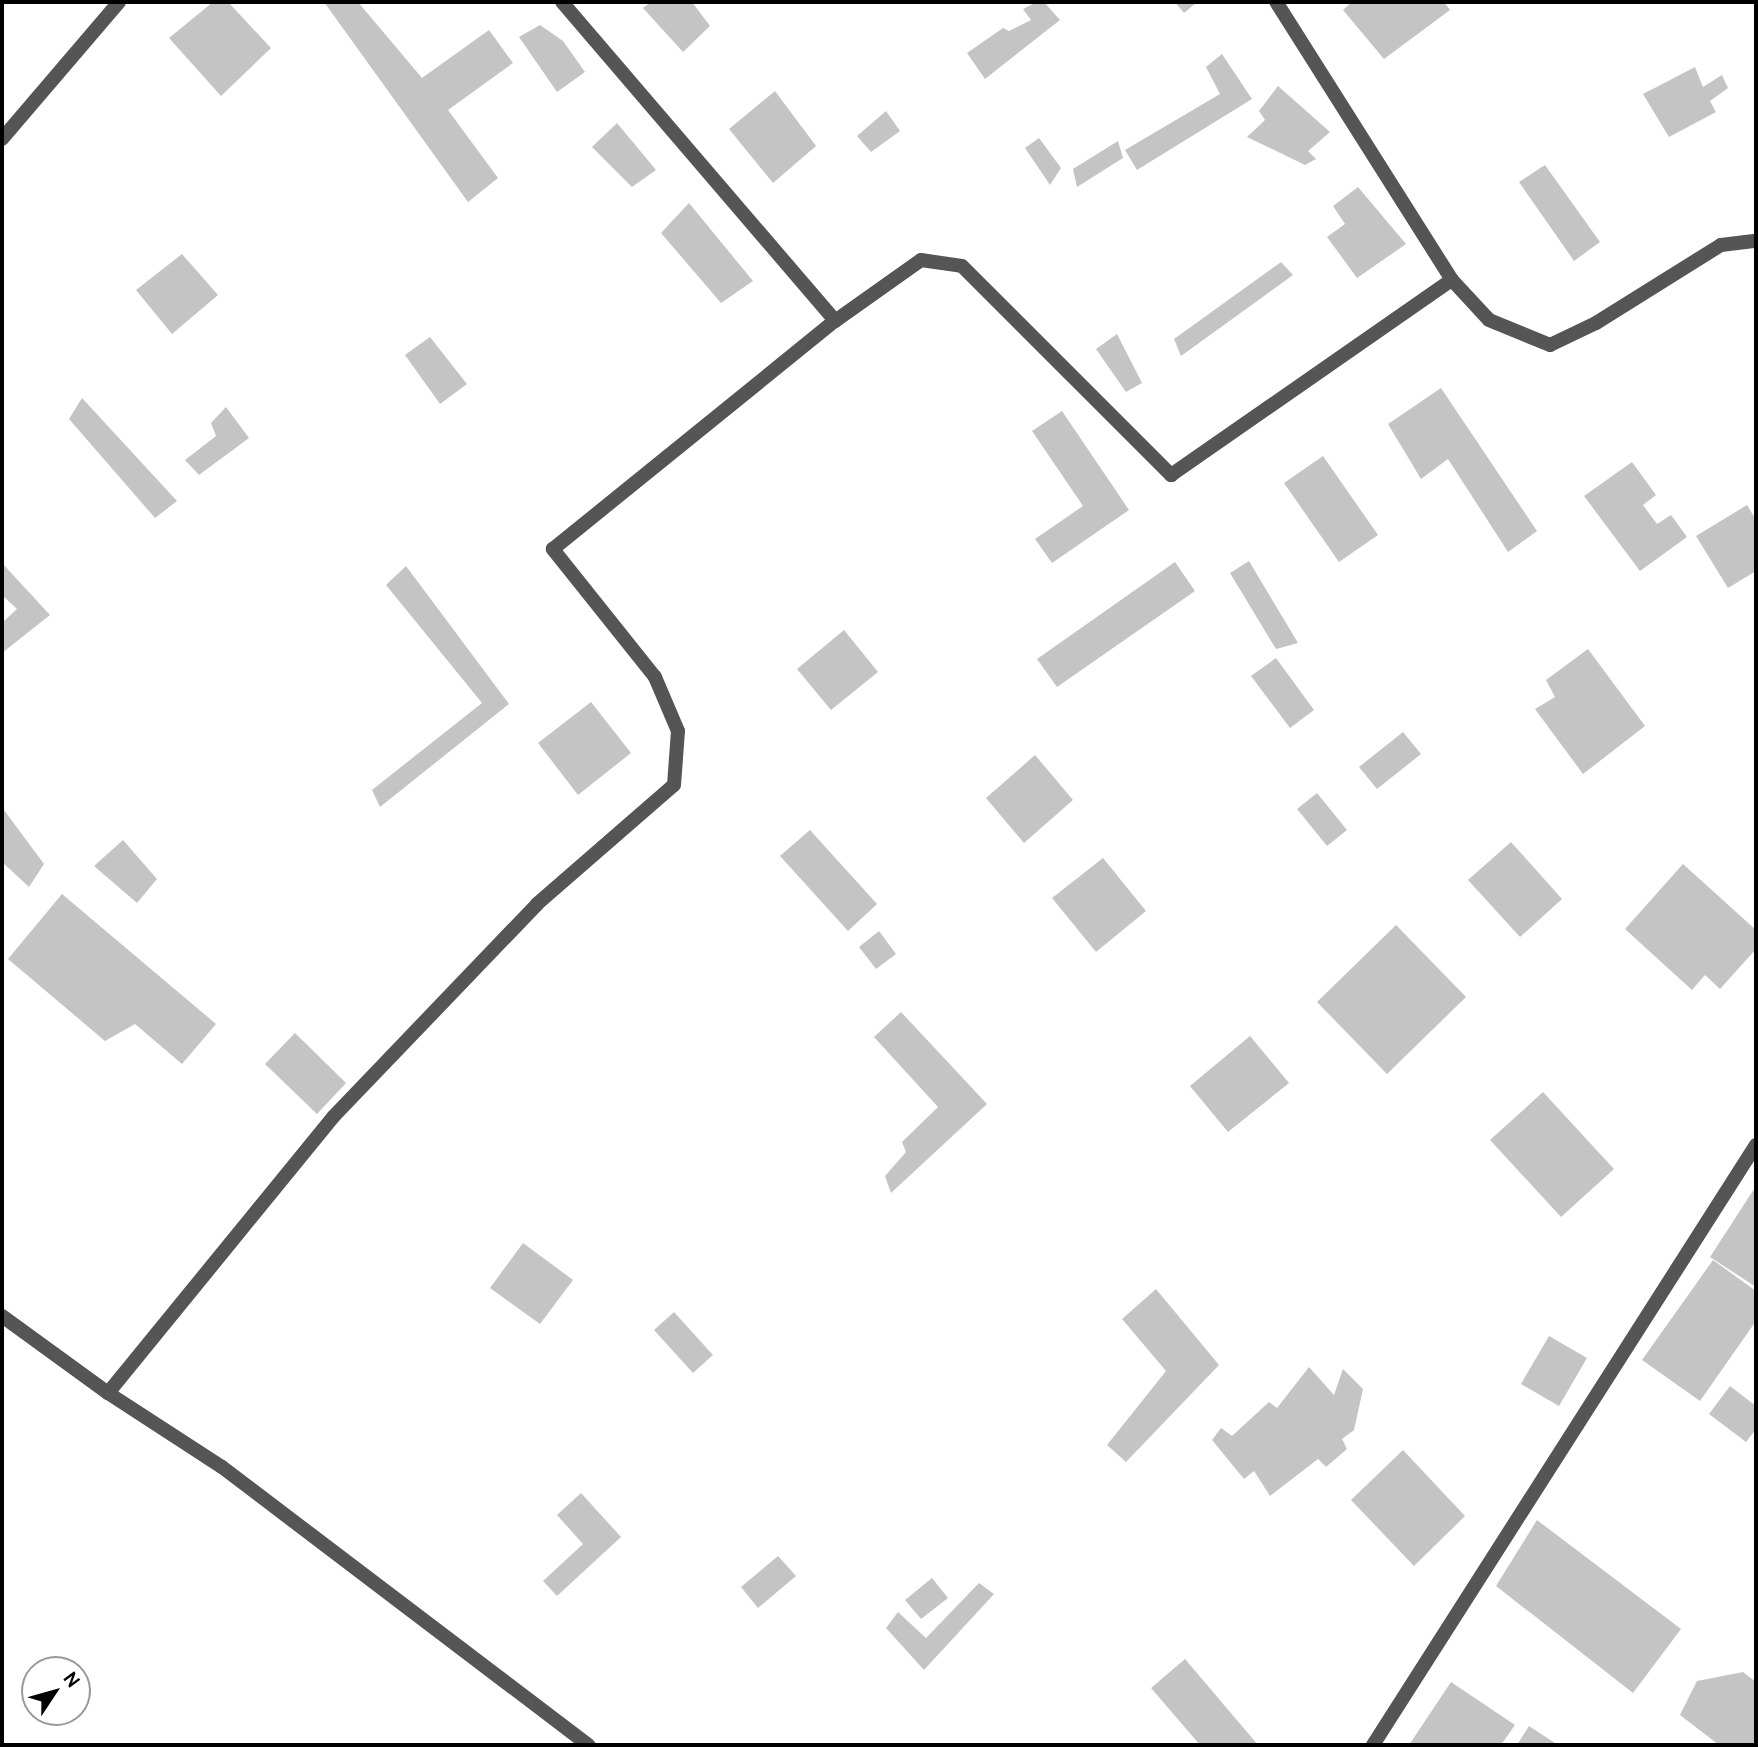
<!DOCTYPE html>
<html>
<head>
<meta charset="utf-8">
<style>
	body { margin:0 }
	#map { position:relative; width:1758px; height:1747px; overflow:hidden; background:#fff; font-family:Cabin,sans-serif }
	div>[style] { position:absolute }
	.building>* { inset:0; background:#c4c4c4 }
	.street>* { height:14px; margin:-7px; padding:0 7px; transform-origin:7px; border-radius:7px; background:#555 }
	span { translate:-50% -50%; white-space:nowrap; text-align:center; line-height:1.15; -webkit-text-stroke:5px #fff; paint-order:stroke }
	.frame { position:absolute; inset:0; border:4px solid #000; pointer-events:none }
	.north { position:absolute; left:21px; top:1656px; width:70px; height:70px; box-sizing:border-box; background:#fff; border:2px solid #999; border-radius:50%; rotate:54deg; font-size:19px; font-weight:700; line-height:28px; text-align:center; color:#000 }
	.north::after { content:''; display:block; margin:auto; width:24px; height:32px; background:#000; clip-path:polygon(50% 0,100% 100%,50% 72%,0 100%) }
</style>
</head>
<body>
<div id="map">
	<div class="building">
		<div style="clip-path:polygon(213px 2px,228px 2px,271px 48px,221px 96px,169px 38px)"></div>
		<div style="clip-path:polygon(324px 2px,358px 2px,422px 78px,489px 30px,513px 63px,448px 110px,498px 178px,468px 202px)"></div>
		<div style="clip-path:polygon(651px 2px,692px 2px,710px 26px,683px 52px,643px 8px)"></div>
		<div style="clip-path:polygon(1037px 2px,1044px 2px,1060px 20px,985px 79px,967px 53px,1003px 28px,1009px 31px,1031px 20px,1023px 9px)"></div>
		<div style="clip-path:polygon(1175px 2px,1197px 2px,1184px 13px)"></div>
		<div style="clip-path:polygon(1352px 2px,1444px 2px,1450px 10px,1384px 59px,1343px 10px)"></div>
		<div style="clip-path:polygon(540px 25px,563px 41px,585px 72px,557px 92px,519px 37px)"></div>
		<div style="clip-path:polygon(1222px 54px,1252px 99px,1137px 170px,1125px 150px,1220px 94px,1206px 67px)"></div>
		<div style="clip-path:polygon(1695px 67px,1703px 87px,1722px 75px,1728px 88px,1710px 101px,1716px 112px,1669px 137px,1643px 94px)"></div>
		<div style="clip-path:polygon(1278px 86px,1330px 132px,1308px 151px,1316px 159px,1305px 165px,1247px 137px,1265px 120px,1259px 111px)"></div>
		<div style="clip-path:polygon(775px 91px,816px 146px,773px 183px,729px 129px)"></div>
		<div style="clip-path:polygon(886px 111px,900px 131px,871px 152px,857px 136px)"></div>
		<div style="clip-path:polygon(617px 123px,656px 170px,632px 187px,592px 147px)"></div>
		<div style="clip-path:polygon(1039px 138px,1061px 168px,1050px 185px,1025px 148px)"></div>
		<div style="clip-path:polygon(1118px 141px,1123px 158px,1077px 187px,1073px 169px)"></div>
		<div style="clip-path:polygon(1545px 165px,1600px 242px,1574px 261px,1519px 182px)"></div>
		<div style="clip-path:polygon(1358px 187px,1406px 244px,1357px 278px,1327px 237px,1345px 224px,1333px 206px)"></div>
		<div style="clip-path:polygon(689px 203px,753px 281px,721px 303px,661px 233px)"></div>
		<div style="clip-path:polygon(182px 254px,218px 295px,172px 334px,136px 290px)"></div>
		<div style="clip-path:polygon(1281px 262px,1293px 275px,1181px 356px,1174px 339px)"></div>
		<div style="clip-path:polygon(1117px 334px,1142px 383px,1126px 392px,1096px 349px)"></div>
		<div style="clip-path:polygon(430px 337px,467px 384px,440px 404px,405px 355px)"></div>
		<div style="clip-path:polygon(1441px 388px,1537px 531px,1508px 552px,1448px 459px,1421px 479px,1388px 424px)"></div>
		<div style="clip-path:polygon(82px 398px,177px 501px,155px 518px,69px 419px)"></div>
		<div style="clip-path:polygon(226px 407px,249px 438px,199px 475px,185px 460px,216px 436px,211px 423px)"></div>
		<div style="clip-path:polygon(1062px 411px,1129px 510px,1052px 563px,1035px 539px,1083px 506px,1032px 431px)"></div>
		<div style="clip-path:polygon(1323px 456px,1378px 535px,1339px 562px,1284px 483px)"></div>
		<div style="clip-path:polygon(1632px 462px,1656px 495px,1643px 505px,1657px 524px,1671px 515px,1687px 537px,1640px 571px,1584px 496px)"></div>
		<div style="clip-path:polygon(1747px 505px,1756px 520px,1756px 571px,1728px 588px,1696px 536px)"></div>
		<div style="clip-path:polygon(1249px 561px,1298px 643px,1276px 649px,1230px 573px)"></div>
		<div style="clip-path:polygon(1175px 562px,1195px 591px,1057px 687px,1037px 659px)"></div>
		<div style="clip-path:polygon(2px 563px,50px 615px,2px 653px,2px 623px,17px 609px,2px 595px)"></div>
		<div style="clip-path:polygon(406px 566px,509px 704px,380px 807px,372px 790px,482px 703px,386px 585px)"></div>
		<div style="clip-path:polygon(844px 630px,878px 672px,831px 710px,797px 669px)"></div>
		<div style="clip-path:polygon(1588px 649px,1645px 726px,1583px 774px,1535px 709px,1555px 697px,1546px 680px)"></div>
		<div style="clip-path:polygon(1276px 658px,1314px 710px,1290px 728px,1251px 676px)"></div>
		<div style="clip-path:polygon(591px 702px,631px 753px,578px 795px,538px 743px)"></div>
		<div style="clip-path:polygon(1403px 732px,1421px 754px,1377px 789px,1359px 767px)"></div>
		<div style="clip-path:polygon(1035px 755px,1073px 800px,1024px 843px,986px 798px)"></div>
		<div style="clip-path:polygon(1317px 793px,1347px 830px,1327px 846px,1297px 809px)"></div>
		<div style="clip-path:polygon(4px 810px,44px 864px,29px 887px,2px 862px)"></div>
		<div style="clip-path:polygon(810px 830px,877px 904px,848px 931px,780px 856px)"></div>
		<div style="clip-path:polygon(123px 840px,157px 879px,137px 903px,94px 866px)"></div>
		<div style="clip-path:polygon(1511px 842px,1562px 899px,1520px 937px,1468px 880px)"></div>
		<div style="clip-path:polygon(1103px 858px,1146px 911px,1096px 952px,1052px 898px)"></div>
		<div style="clip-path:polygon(1683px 864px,1756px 930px,1756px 949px,1720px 989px,1705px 975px,1692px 990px,1625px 929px)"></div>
		<div style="clip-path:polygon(62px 894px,216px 1024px,182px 1064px,135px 1024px,105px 1041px,8px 959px)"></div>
		<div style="clip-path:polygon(1396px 925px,1466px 997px,1387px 1074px,1317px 1002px)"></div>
		<div style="clip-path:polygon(879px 931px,896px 954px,876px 969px,859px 947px)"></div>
		<div style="clip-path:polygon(901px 1012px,987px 1104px,891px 1193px,885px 1176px,906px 1152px,902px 1142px,938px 1107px,874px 1037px)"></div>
		<div style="clip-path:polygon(295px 1033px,346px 1083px,317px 1114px,265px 1064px)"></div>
		<div style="clip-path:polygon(1250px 1036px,1289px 1083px,1228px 1132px,1190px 1086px)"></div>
		<div style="clip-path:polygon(1543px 1092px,1614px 1169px,1561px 1217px,1490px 1140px)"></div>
		<div style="clip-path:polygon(1756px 1186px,1756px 1287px,1710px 1257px)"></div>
		<div style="clip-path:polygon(523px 1243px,573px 1280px,540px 1324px,490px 1288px)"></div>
		<div style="clip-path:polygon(1713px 1260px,1756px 1291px,1756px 1321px,1700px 1401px,1642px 1360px)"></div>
		<div style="clip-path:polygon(1156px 1289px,1219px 1365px,1126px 1462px,1107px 1445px,1166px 1371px,1122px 1319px)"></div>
		<div style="clip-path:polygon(674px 1312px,713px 1355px,693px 1373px,654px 1330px)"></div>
		<div style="clip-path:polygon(1549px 1336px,1587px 1358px,1559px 1406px,1521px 1384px)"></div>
		<div style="clip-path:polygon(1309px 1367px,1334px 1395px,1343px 1369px,1363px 1389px,1354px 1430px,1342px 1439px,1347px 1449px,1326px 1467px,1318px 1459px,1270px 1496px,1254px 1471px,1244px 1479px,1212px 1440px,1221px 1428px,1232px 1436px,1269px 1402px,1277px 1408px)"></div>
		<div style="clip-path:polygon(1730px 1386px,1756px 1406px,1756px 1429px,1746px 1442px,1709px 1414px)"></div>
		<div style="clip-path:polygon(1403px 1450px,1465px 1516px,1414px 1566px,1351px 1500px)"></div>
		<div style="clip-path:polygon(581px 1493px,621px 1537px,557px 1596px,543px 1581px,583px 1544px,557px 1515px)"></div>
		<div style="clip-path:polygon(1537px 1520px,1681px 1629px,1633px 1693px,1496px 1586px)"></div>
		<div style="clip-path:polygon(778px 1556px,796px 1576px,758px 1608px,741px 1587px)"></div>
		<div style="clip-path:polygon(932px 1578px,948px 1598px,921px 1619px,905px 1600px)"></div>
		<div style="clip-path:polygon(979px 1583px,994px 1594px,924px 1670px,886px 1628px,898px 1612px,926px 1638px)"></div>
		<div style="clip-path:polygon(1185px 1659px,1258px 1745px,1200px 1745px,1151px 1688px)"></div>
		<div style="clip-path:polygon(1743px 1672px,1756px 1682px,1756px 1745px,1719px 1745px,1680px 1715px,1697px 1681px)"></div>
		<div style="clip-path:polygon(1451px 1682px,1515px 1725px,1501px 1745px,1409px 1745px)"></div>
		<div style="clip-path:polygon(1529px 1726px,1558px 1745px,1517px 1745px)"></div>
	</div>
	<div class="street">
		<div style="left:562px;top:2px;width:420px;rotate:49.4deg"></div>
		<div style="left:2px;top:139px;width:180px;rotate:-49.5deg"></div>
		<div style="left:1452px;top:280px;width:54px;rotate:47.2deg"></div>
		<div style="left:1489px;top:320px;width:66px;rotate:22.3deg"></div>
		<div style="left:1550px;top:345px;width:51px;rotate:-25.6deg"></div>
		<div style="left:1596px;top:323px;width:147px;rotate:-32deg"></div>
		<div style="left:1721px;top:245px;width:35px;rotate:-7deg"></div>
		<div style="left:2px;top:1316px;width:131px;rotate:36deg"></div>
		<div style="left:108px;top:1393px;width:136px;rotate:33deg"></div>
		<div style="left:222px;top:1467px;width:460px;rotate:37.2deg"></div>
		<div style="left:108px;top:1393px;width:357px;rotate:-50.8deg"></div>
		<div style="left:334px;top:1116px;width:294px;rotate:-46.2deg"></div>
		<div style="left:537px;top:904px;width:181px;rotate:-41deg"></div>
		<div style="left:674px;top:785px;width:54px;rotate:-85.8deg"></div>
		<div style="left:678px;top:731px;width:59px;rotate:-113.1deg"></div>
		<div style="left:655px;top:677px;width:164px;rotate:-128.6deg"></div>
		<div style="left:553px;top:549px;width:363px;rotate:-39deg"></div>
		<div style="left:835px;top:321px;width:105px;rotate:-35.3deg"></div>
		<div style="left:921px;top:260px;width:41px;rotate:8.3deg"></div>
		<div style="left:962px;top:266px;width:296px;rotate:45deg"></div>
		<div style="left:1171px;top:475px;width:342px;rotate:-34.8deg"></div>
		<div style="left:1452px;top:280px;width:329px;rotate:-122.3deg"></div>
		<div style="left:1373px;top:1745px;width:712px;rotate:-57.45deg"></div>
	</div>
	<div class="frame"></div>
	<div class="north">N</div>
</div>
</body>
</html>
